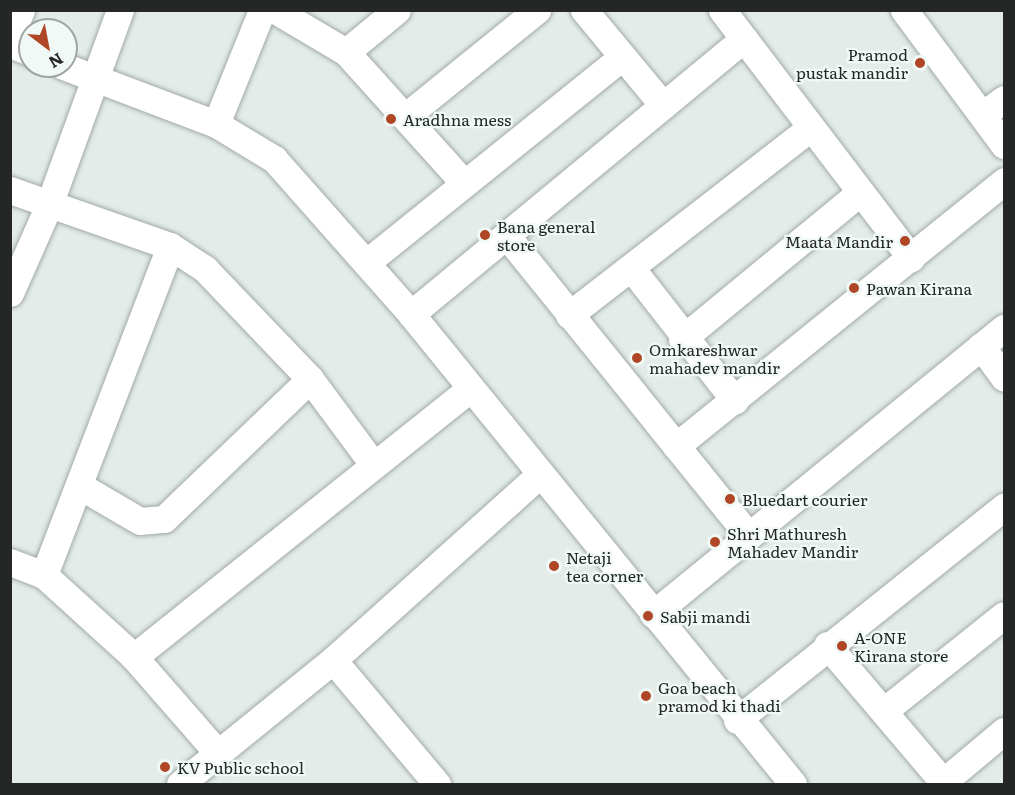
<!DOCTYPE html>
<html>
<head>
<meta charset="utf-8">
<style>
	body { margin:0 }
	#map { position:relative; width:1015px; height:795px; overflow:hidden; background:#e3ece9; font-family:Literata,serif }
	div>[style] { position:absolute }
	.roads { filter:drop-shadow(0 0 2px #a2aaa7) drop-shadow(0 0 2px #a2aaa7) }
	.minor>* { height:27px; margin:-13.5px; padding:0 13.5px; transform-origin:13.5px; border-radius:13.5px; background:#fff }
	.dots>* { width:16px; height:16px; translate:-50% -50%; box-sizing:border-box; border:3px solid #f1f9f6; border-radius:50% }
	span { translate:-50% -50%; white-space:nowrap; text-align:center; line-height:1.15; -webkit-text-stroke:4.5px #f1f9f6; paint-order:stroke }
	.poi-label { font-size:16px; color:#242726 }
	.right { translate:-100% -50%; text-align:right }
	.left { translate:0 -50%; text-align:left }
	.frame { position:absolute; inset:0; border:12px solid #242726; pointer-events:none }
	.north { position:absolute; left:18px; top:18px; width:60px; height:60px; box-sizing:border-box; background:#f1f9f6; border:2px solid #9fa5a3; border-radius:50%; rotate:148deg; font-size:16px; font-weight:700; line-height:24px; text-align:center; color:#242726 }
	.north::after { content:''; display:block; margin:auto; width:21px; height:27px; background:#af4727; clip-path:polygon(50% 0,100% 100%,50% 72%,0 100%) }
</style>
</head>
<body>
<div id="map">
	<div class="roads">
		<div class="minor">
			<div style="left:275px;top:10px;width:82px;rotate:30.6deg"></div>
			<div style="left:346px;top:52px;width:173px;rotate:48deg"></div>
			<div style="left:584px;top:10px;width:124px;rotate:50.3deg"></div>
			<div style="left:722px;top:10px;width:312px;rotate:52.7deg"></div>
			<div style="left:904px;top:10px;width:168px;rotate:53.5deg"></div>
			<div style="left:10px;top:36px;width:28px;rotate:-67deg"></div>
			<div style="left:10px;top:44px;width:22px;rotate:22deg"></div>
			<div style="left:346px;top:52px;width:66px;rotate:-39.5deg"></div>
			<div style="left:63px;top:66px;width:164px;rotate:20.8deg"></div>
			<div style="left:216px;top:124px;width:68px;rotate:31.1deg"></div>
			<div style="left:274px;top:159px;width:207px;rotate:48.5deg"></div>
			<div style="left:411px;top:314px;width:606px;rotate:50.9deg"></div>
			<div style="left:982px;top:115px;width:27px;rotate:-36deg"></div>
			<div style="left:406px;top:116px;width:169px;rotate:-39deg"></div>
			<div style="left:216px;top:124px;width:123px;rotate:-68deg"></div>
			<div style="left:10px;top:190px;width:170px;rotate:19.3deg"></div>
			<div style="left:170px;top:246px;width:42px;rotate:33.3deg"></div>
			<div style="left:205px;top:269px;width:152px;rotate:46.3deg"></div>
			<div style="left:310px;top:379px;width:106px;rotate:53.5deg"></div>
			<div style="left:506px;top:235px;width:384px;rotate:51.1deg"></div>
			<div style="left:367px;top:262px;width:326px;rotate:-38.8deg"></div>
			<div style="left:632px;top:269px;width:167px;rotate:52deg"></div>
			<div style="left:10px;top:293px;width:96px;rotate:-66.1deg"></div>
			<div style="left:49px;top:205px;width:208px;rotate:-70deg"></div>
			<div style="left:411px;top:314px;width:432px;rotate:-39.6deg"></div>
			<div style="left:569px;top:315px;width:305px;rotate:-37.8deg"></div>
			<div style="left:682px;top:339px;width:229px;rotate:-39.5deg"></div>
			<div style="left:981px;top:346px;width:39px;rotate:54deg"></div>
			<div style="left:676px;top:446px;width:422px;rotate:-38.9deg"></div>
			<div style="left:80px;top:486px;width:69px;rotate:30.3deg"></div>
			<div style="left:140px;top:521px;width:24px;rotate:-5deg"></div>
			<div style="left:164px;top:519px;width:202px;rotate:-43.8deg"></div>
			<div style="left:10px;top:562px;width:36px;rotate:21deg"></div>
			<div style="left:44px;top:575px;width:122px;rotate:42.3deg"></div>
			<div style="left:134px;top:657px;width:126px;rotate:48.9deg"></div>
			<div style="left:44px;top:575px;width:352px;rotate:-69deg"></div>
			<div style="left:653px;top:614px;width:453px;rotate:-39.2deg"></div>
			<div style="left:827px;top:645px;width:182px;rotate:49.7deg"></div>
			<div style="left:134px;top:657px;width:428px;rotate:-38.6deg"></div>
			<div style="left:333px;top:660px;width:162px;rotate:50deg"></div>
			<div style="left:885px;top:710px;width:152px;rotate:-38.6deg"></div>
			<div style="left:737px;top:720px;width:342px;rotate:-38.6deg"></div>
			<div style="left:943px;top:782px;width:80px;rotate:-39.9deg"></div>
			<div style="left:180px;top:784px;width:197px;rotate:-39deg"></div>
			<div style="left:333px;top:660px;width:277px;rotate:-41.9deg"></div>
		</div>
	</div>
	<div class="dots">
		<div style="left:920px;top:63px;background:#af4727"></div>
		<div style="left:391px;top:119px;background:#af4727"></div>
		<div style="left:485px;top:235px;background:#af4727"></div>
		<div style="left:905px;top:241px;background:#af4727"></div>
		<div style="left:854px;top:288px;background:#af4727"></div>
		<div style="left:637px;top:358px;background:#af4727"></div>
		<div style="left:730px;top:499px;background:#af4727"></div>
		<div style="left:715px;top:542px;background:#af4727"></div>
		<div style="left:554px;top:566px;background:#af4727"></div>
		<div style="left:648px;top:616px;background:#af4727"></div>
		<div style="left:842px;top:646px;background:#af4727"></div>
		<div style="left:646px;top:696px;background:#af4727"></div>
		<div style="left:165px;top:767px;background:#af4727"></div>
	</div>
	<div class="poi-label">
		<span class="right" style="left:908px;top:63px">Pramod<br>pustak mandir</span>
		<span class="left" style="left:403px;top:119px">Aradhna mess</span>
		<span class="left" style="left:497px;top:235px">Bana general<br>store</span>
		<span class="right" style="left:893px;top:241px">Maata Mandir</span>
		<span class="left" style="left:866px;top:288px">Pawan Kirana</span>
		<span class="left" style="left:649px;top:358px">Omkareshwar<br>mahadev mandir</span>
		<span class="left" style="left:742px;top:499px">Bluedart courier</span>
		<span class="left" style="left:727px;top:542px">Shri Mathuresh<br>Mahadev Mandir</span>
		<span class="left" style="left:566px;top:566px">Netaji<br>tea corner</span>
		<span class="left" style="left:660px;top:616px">Sabji mandi</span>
		<span class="left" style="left:854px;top:646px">A-ONE<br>Kirana store</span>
		<span class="left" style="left:658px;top:696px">Goa beach<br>pramod ki thadi</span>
		<span class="left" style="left:177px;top:767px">KV Public school</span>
	</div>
	<div class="frame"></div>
	<div class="north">N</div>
</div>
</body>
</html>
